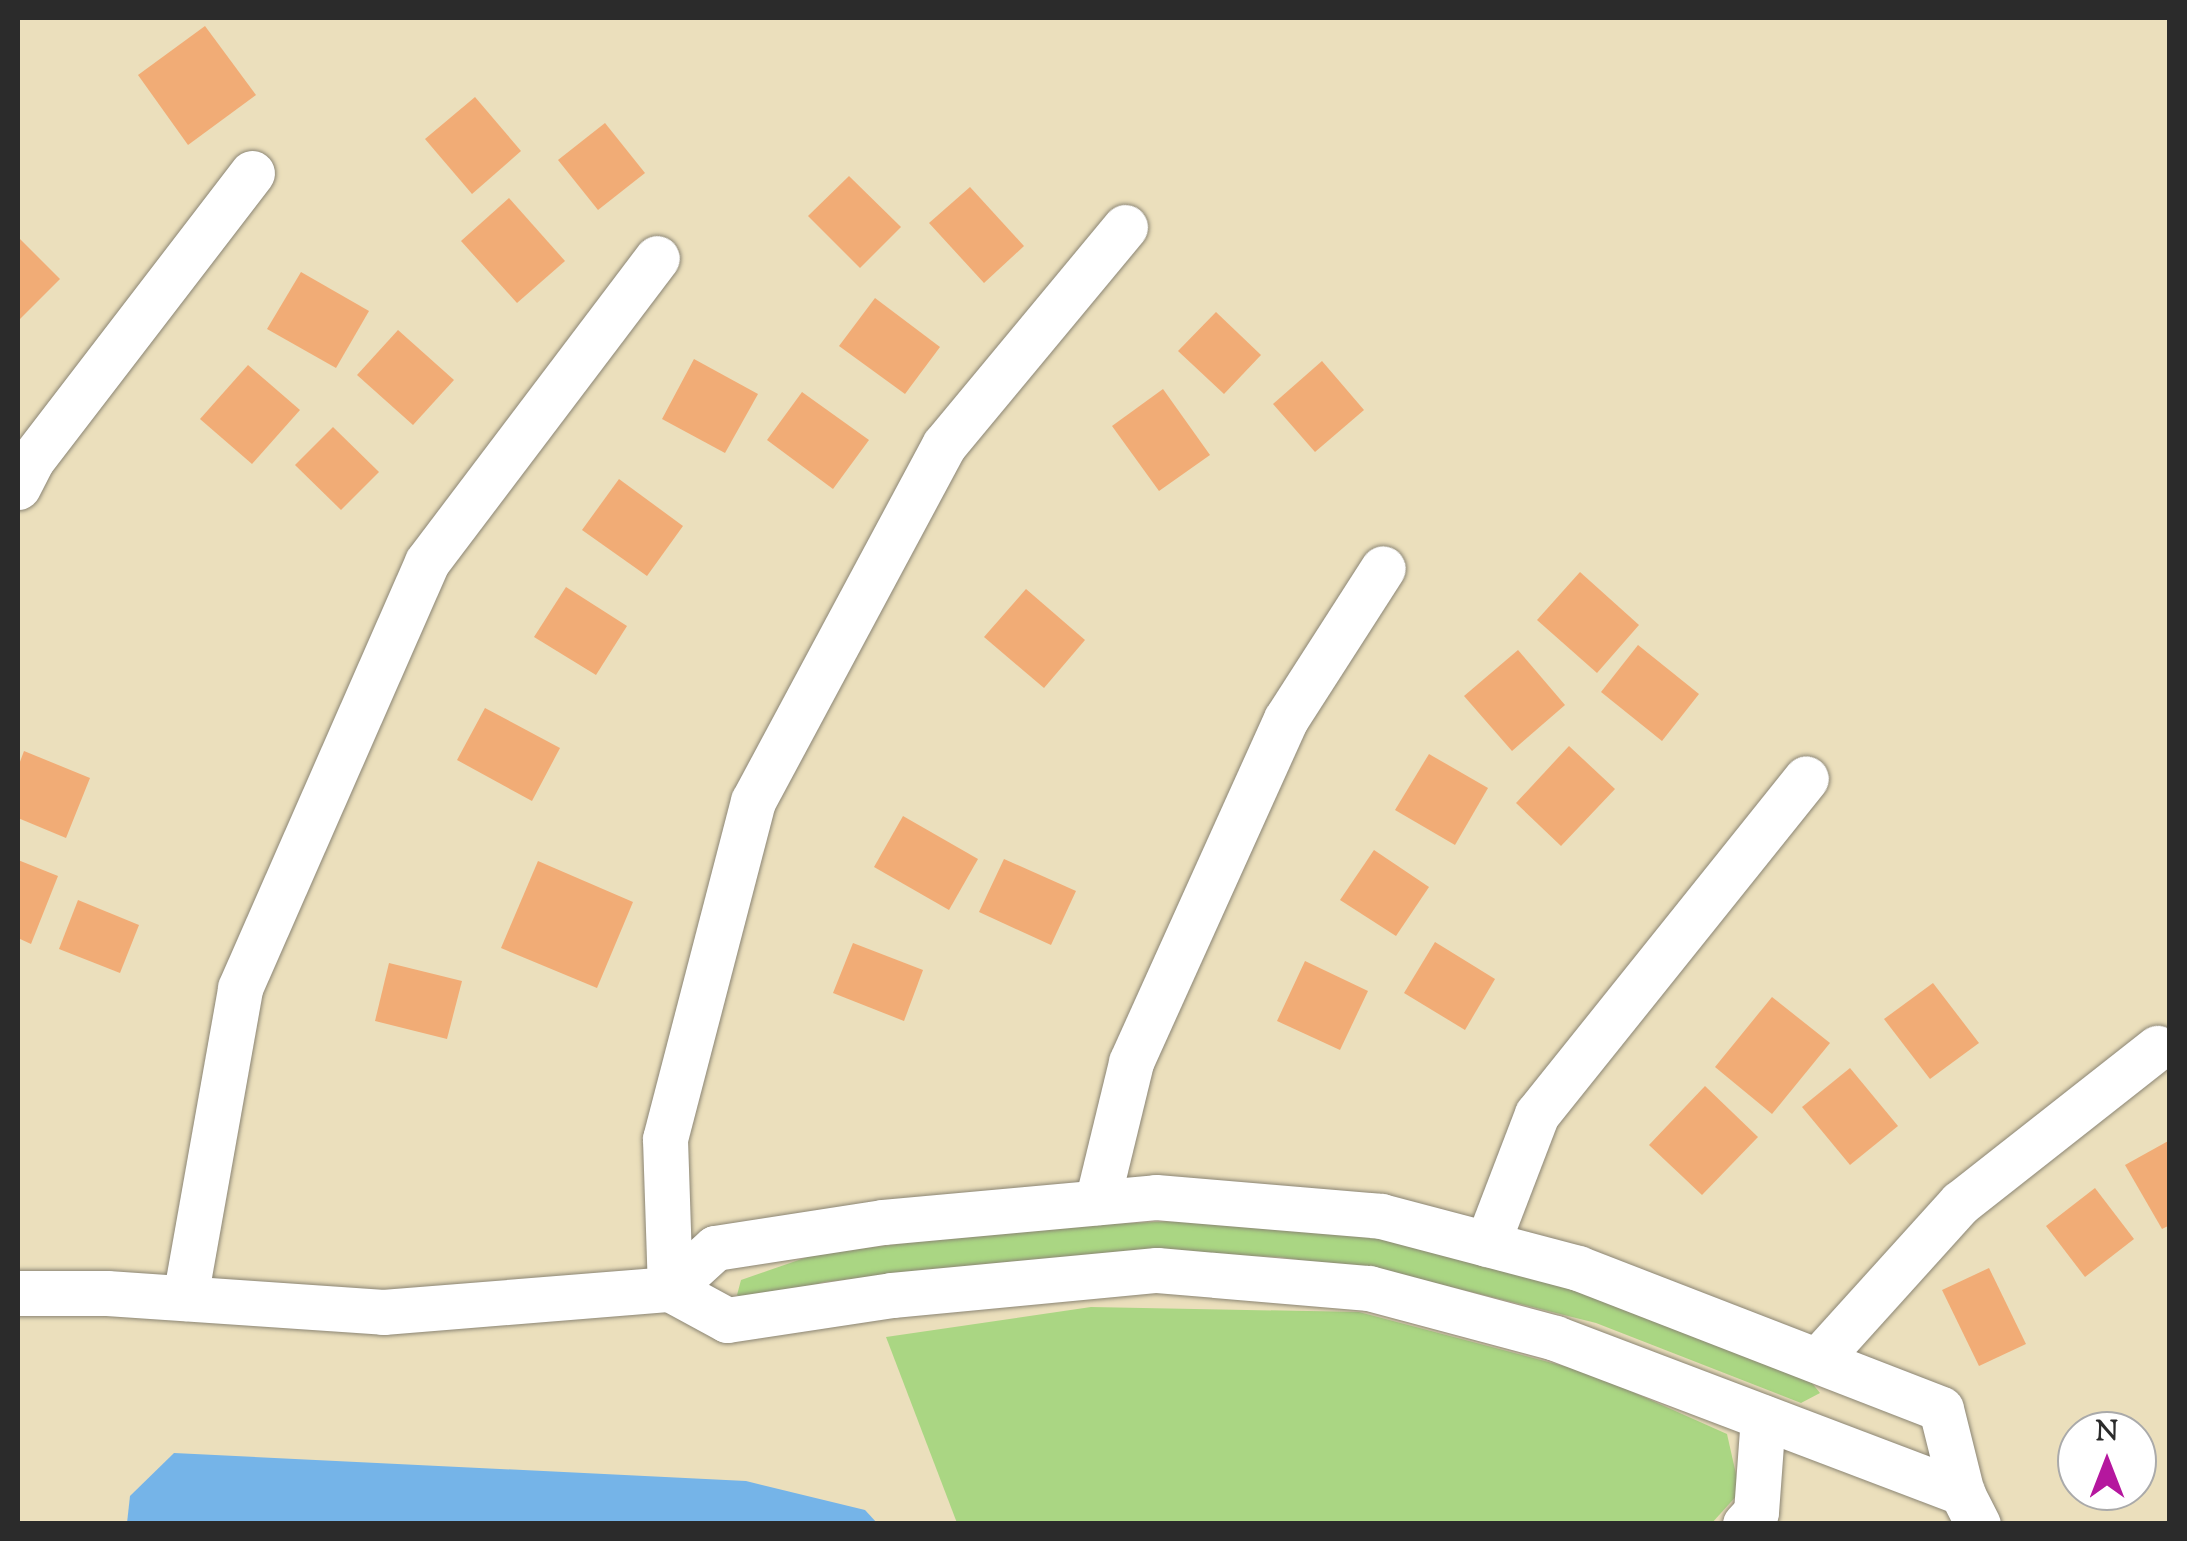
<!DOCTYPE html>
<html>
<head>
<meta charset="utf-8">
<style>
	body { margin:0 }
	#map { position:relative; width:2187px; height:1541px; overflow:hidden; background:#ebdfbc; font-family:"Sorts Mill Goudy",serif }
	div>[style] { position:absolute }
	.green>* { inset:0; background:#aad683 }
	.water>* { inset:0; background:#75b4e8 }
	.building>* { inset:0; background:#f1ac76 }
	.roads { filter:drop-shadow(0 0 2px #8b8574) drop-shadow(0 0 2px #8b8574) }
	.street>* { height:45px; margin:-22.5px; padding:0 22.5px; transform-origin:22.5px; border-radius:22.5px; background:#fff }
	span { translate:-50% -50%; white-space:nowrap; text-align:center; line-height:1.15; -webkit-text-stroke:8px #fff; paint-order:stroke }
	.frame { position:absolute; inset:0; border:20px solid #2b2b2b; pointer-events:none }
	.north { position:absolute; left:2057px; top:1411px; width:100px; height:100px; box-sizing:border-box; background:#fff; border:2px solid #aaa; border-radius:50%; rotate:0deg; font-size:28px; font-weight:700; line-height:40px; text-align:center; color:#2b2b2b }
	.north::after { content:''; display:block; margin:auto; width:35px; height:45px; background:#b5179e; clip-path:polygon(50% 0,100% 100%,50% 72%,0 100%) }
</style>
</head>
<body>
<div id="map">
	<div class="green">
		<div style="clip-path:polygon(1177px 1221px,1340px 1229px,1509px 1269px,1606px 1295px,1803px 1372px,1820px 1393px,1801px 1403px,1596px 1323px,1423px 1280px,1280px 1257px,1169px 1253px,1019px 1261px,824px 1282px,753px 1303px,737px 1295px,741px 1280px,816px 1254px,1042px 1227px)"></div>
		<div style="clip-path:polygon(1091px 1307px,1359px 1312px,1590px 1373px,1727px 1434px,1740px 1492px,1711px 1524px,957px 1523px,886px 1337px)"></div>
	</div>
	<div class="water">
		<div style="clip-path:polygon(174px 1453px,746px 1481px,865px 1510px,877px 1523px,127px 1523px,130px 1496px)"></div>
	</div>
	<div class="building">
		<div style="clip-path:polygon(205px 26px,256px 95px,188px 145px,138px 75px)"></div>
		<div style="clip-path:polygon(475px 97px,521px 151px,472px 194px,425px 139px)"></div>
		<div style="clip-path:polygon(605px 123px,645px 173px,598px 210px,558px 160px)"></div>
		<div style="clip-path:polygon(849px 176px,901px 227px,860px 268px,808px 216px)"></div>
		<div style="clip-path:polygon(970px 187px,1024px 246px,984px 283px,929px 223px)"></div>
		<div style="clip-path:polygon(509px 198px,565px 261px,517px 303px,461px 241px)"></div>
		<div style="clip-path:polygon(18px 237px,60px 279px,18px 321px)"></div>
		<div style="clip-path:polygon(301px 272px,369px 311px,336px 368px,267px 329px)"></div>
		<div style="clip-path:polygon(875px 298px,940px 347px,905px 394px,839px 346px)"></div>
		<div style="clip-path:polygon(1216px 312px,1261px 355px,1224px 394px,1178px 351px)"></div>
		<div style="clip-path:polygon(398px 330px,454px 380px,413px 425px,357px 375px)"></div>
		<div style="clip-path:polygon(694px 359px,758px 394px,725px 453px,662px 419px)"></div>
		<div style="clip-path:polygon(1322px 361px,1364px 410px,1315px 452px,1273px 404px)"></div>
		<div style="clip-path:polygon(248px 365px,300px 410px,252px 464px,200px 419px)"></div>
		<div style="clip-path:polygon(1163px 389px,1210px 455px,1159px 491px,1112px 426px)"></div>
		<div style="clip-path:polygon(802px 392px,869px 440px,833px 489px,767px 440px)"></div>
		<div style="clip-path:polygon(333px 427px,379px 472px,341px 510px,295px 465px)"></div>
		<div style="clip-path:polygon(619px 479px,683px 526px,647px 576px,582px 530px)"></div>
		<div style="clip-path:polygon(1580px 572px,1639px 625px,1597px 673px,1537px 620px)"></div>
		<div style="clip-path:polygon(566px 587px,627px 626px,596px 675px,534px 637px)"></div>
		<div style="clip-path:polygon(1026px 589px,1085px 640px,1044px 688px,984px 637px)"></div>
		<div style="clip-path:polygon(1638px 645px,1699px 694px,1662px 741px,1601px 692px)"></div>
		<div style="clip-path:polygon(1518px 650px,1565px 705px,1512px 751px,1464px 696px)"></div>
		<div style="clip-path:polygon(485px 708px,560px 748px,532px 801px,457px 760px)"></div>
		<div style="clip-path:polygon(1569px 746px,1615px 789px,1561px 846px,1516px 803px)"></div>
		<div style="clip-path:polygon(24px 751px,90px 778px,66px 838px,18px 818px,18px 767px)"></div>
		<div style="clip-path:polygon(1429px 754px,1488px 788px,1455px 845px,1395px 810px)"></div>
		<div style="clip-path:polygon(903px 816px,978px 859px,949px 910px,874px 867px)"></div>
		<div style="clip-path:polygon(1374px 850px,1429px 887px,1396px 936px,1340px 900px)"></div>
		<div style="clip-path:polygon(1004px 859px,1076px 891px,1051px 945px,979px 912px)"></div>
		<div style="clip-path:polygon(18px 860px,58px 876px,31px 944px,18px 938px)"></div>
		<div style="clip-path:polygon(538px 861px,633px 902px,597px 988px,501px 948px)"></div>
		<div style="clip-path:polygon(78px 900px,139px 925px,120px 973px,59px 949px)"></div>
		<div style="clip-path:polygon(1435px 942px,1495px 979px,1465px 1030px,1404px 993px)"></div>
		<div style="clip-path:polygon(853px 943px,923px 970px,904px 1021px,833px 993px)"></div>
		<div style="clip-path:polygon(1305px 961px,1368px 991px,1340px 1050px,1277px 1021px)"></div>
		<div style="clip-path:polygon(389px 963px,462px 981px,447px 1039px,375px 1021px)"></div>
		<div style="clip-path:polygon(1933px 983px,1979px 1043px,1930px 1079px,1884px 1019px)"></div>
		<div style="clip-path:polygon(1772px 997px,1830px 1043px,1772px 1114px,1715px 1067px)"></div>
		<div style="clip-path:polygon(1850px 1068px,1898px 1126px,1850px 1165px,1802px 1107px)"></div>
		<div style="clip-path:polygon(1705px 1086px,1758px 1137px,1702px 1195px,1649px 1145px)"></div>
		<div style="clip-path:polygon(2170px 1140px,2170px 1225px,2162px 1229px,2125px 1165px)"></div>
		<div style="clip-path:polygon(2095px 1188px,2134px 1239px,2085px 1277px,2046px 1226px)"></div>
		<div style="clip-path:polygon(1989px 1268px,2026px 1344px,1979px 1366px,1942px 1290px)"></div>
	</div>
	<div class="roads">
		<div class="street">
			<div style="left:1125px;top:227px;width:283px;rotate:129.7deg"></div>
			<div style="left:944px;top:445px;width:404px;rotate:118.2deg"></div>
			<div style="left:753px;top:801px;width:349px;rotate:104.6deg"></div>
			<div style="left:665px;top:1139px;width:150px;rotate:88.1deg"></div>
			<div style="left:670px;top:1289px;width:65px;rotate:28.5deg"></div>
			<div style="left:727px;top:1320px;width:167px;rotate:-8.6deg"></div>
			<div style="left:892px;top:1295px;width:266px;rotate:-5.4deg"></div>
			<div style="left:1157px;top:1270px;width:213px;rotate:4.9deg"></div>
			<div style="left:1369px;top:1288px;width:193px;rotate:15deg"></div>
			<div style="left:1555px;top:1338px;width:436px;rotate:20.8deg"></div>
			<div style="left:18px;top:487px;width:29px;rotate:-63deg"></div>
			<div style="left:31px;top:461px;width:363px;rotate:-52.5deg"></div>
			<div style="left:1097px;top:1202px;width:144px;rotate:-76.3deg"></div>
			<div style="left:1131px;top:1062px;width:376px;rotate:-65.7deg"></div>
			<div style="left:1286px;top:719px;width:179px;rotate:-57.3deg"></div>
			<div style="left:1487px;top:1244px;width:139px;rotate:-69deg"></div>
			<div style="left:1537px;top:1114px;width:430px;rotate:-51.3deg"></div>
			<div style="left:18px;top:1293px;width:89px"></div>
			<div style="left:107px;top:1293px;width:277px;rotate:3.9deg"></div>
			<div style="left:383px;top:1312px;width:288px;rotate:-4.6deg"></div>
			<div style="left:670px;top:1289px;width:61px;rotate:-42.3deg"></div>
			<div style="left:715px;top:1248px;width:170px;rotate:-8.8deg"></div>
			<div style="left:883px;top:1222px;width:274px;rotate:-5.2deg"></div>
			<div style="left:1156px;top:1197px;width:226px;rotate:4.8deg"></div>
			<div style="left:1381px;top:1216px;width:204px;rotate:14.8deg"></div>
			<div style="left:1578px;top:1268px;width:389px;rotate:21.2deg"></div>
			<div style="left:1941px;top:1409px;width:87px;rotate:76deg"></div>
			<div style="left:1962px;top:1493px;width:35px;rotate:63deg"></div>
			<div style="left:185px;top:1298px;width:315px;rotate:-79.9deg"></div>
			<div style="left:240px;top:988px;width:465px;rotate:-66.3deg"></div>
			<div style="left:427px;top:562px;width:381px;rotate:-52.9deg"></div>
			<div style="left:1818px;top:1360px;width:212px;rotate:-47.9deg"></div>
			<div style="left:1960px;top:1203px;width:251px;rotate:-38.2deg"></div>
			<div style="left:1745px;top:1524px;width:16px;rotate:-47deg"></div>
			<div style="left:1756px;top:1512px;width:95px;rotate:-85.8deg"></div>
		</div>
	</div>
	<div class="frame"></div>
	<div class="north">N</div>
</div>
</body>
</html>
